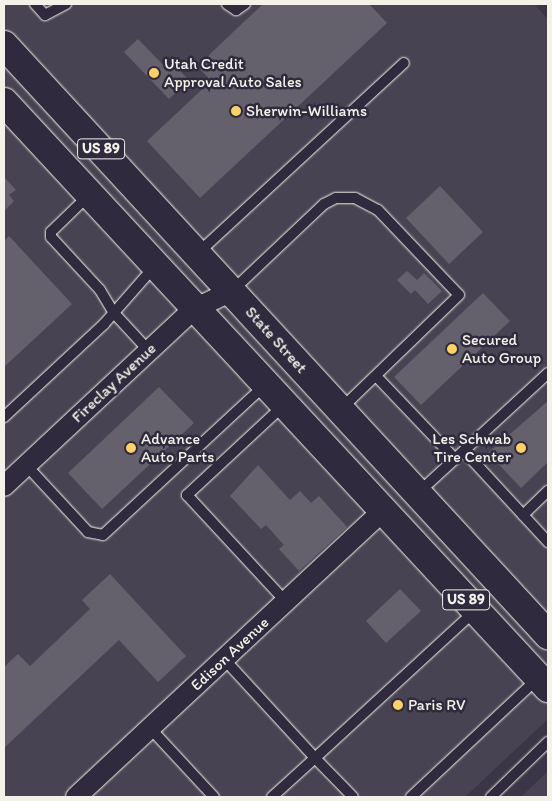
<!DOCTYPE html>
<html>
<head>
<meta charset="utf-8">
<style>
	body { margin:0 }
	#map { position:relative; width:552px; height:801px; overflow:hidden; background:#3b3647; font-family:Itim,sans-serif }
	div>[style] { position:absolute }
	.built>* { inset:0; background:#484352 }
	.building>* { inset:0; background:#65616c }
	.roads { filter:drop-shadow(0 0 1px #f4f1e8) drop-shadow(0 0 1px #f4f1e8) }
	.lane>* { height:10px; margin:-5px; padding:0 5px; transform-origin:5px; border-radius:5px; background:#2f2a3d }
	.street>* { height:20px; margin:-10px; padding:0 10px; transform-origin:10px; border-radius:10px; background:#2f2a3d }
	.primary>* { height:28px; margin:-14px; padding:0 14px; transform-origin:14px; border-radius:14px; background:#2f2a3d }
	.dots>* { width:14px; height:14px; translate:-50% -50%; box-sizing:border-box; border:2px solid #2f2a3d; border-radius:50% }
	span { translate:-50% -50%; white-space:nowrap; text-align:center; line-height:1.15; -webkit-text-stroke:5px #2f2a3d; paint-order:stroke }
	.shield-label span { padding:1px 4px; background:#2f2a3d; border:1px solid; border-radius:4px; -webkit-text-stroke-width:0 }
	.shield-label { font-size:15px; color:#f4f1e8; font-weight:700 }
	.poi-label { font-size:16px; color:#f4f1e8 }
	.left { translate:0 -50%; text-align:left }
	.right { translate:-100% -50%; text-align:right }
	.street-label { font-size:16px; color:#f4f1e8 }
	.frame { position:absolute; inset:0; border:5px solid #f4f1e8; pointer-events:none }
</style>
</head>
<body>
<div id="map">
	<div class="built">
		<div style="clip-path:polygon(4px 4px,534px 4px,548px 19px,548px 719px,465px 797px,4px 797px)"></div>
		<div style="clip-path:polygon(547px 772px,548px 797px,521px 797px)"></div>
	</div>
	<div class="building">
		<div style="clip-path:polygon(263px 4px,369px 4px,387px 23px,200px 198px,147px 141px,211px 81px,200px 69px,210px 54px)"></div>
		<div style="clip-path:polygon(138px 39px,170px 72px,176px 67px,189px 80px,169px 99px,124px 52px)"></div>
		<div style="clip-path:polygon(4px 177px,16px 190px,9px 195px,14px 201px,4px 211px)"></div>
		<div style="clip-path:polygon(440px 186px,483px 232px,449px 264px,406px 218px)"></div>
		<div style="clip-path:polygon(9px 236px,72px 304px,4px 367px,4px 241px)"></div>
		<div style="clip-path:polygon(407px 271px,417px 280px,424px 273px,442px 291px,428px 304px,415px 290px,411px 294px,397px 280px)"></div>
		<div style="clip-path:polygon(483px 293px,510px 321px,421px 405px,394px 377px)"></div>
		<div style="clip-path:polygon(159px 387px,194px 423px,102px 509px,68px 473px)"></div>
		<div style="clip-path:polygon(548px 401px,548px 462px,521px 488px,488px 453px)"></div>
		<div style="clip-path:polygon(258px 465px,290px 500px,300px 491px,311px 503px,319px 496px,347px 527px,299px 571px,279px 549px,284px 545px,266px 525px,261px 529px,230px 496px)"></div>
		<div style="clip-path:polygon(110px 574px,186px 656px,158px 682px,119px 640px,5px 747px,4px 667px,18px 654px,30px 666px,90px 609px,82px 600px)"></div>
		<div style="clip-path:polygon(400px 589px,421px 611px,386px 643px,366px 621px)"></div>
	</div>
	<div class="roads">
		<div class="lane">
			<div style="left:35px;top:4px;width:15px;rotate:48deg"></div>
			<div style="left:45px;top:15px;width:24px;rotate:-28deg"></div>
			<div style="left:227px;top:4px;width:11px;rotate:34deg"></div>
			<div style="left:236px;top:10px;width:11px;rotate:-34deg"></div>
			<div style="left:89px;top:195px;width:53px;rotate:135.8deg"></div>
			<div style="left:51px;top:232px;width:5px;rotate:90deg"></div>
			<div style="left:51px;top:237px;width:72px;rotate:47.2deg"></div>
			<div style="left:100px;top:290px;width:26px;rotate:59deg"></div>
			<div style="left:113px;top:312px;width:53px;rotate:47.3deg"></div>
			<div style="left:198px;top:253px;width:280px;rotate:-42.7deg"></div>
			<div style="left:233px;top:290px;width:125px;rotate:-43.4deg"></div>
			<div style="left:324px;top:204px;width:13px;rotate:-27deg"></div>
			<div style="left:336px;top:198px;width:19px"></div>
			<div style="left:355px;top:198px;width:26px;rotate:28deg"></div>
			<div style="left:378px;top:210px;width:117px;rotate:46.4deg"></div>
			<div style="left:459px;top:295px;width:164px;rotate:136deg"></div>
			<div style="left:376px;top:376px;width:115px;rotate:46.4deg"></div>
			<div style="left:285px;top:404px;width:134px;rotate:137.1deg"></div>
			<div style="left:187px;top:495px;width:146px;rotate:47.2deg"></div>
			<div style="left:4px;top:417px;width:137px;rotate:-42.9deg"></div>
			<div style="left:104px;top:324px;width:77px;rotate:-48.7deg"></div>
			<div style="left:464px;top:451px;width:124px;rotate:47.3deg"></div>
			<div style="left:26px;top:465px;width:91px;rotate:47.2deg"></div>
			<div style="left:88px;top:532px;width:15px;rotate:11deg"></div>
			<div style="left:103px;top:535px;width:221px;rotate:-42.8deg"></div>
			<div style="left:418px;top:493px;width:177px;rotate:-42.7deg"></div>
			<div style="left:523px;top:515px;width:35px;rotate:-44deg"></div>
			<div style="left:224px;top:659px;width:134px;rotate:47.4deg"></div>
			<div style="left:315px;top:758px;width:217px;rotate:-42.6deg"></div>
			<div style="left:150px;top:728px;width:94px;rotate:47.2deg"></div>
			<div style="left:272px;top:797px;width:58px;rotate:-42.2deg"></div>
			<div style="left:315px;top:758px;width:54px;rotate:45.7deg"></div>
			<div style="left:411px;top:797px;width:174px;rotate:-43.1deg"></div>
			<div style="left:491px;top:797px;width:79px;rotate:-44deg"></div>
		</div>
		<div class="street">
			<div style="left:4px;top:486px;width:260px;rotate:-43deg"></div>
			<div style="left:194px;top:309px;width:42px;rotate:-25.3deg"></div>
			<div style="left:76px;top:797px;width:421px;rotate:-43deg"></div>
		</div>
		<div class="primary">
			<div style="left:4px;top:45px;width:803px;rotate:47.32deg"></div>
			<div style="left:4px;top:102px;width:800px;rotate:47.13deg"></div>
		</div>
	</div>
	<div class="dots">
		<div style="left:154px;top:73px;background:#ffd166"></div>
		<div style="left:236px;top:111px;background:#ffd166"></div>
		<div style="left:452px;top:349px;background:#ffd166"></div>
		<div style="left:131px;top:448px;background:#ffd166"></div>
		<div style="left:521px;top:448px;background:#ffd166"></div>
		<div style="left:398px;top:705px;background:#ffd166"></div>
	</div>
	<div class="shield-label">
		<span style="left:101px;top:149px">US 89</span>
		<span style="left:466px;top:600px">US 89</span>
	</div>
	<div class="poi-label">
		<span class="left" style="left:164px;top:73px">Utah Credit<br>Approval Auto Sales</span>
		<span class="left" style="left:246px;top:111px">Sherwin-Williams</span>
		<span class="left" style="left:462px;top:349px">Secured<br>Auto Group</span>
		<span class="left" style="left:141px;top:448px">Advance<br>Auto Parts</span>
		<span class="right" style="left:511px;top:448px">Les Schwab<br>Tire Center</span>
		<span class="left" style="left:408px;top:705px">Paris RV</span>
	</div>
	<div class="street-label">
		<span style="left:276px;top:340px;rotate:48deg">State Street</span>
		<span style="left:114px;top:383px;rotate:-43deg">Fireclay Avenue</span>
		<span style="left:230px;top:654px;rotate:-43deg">Edison Avenue</span>
	</div>
	<div class="frame"></div>
</div>
</body>
</html>
